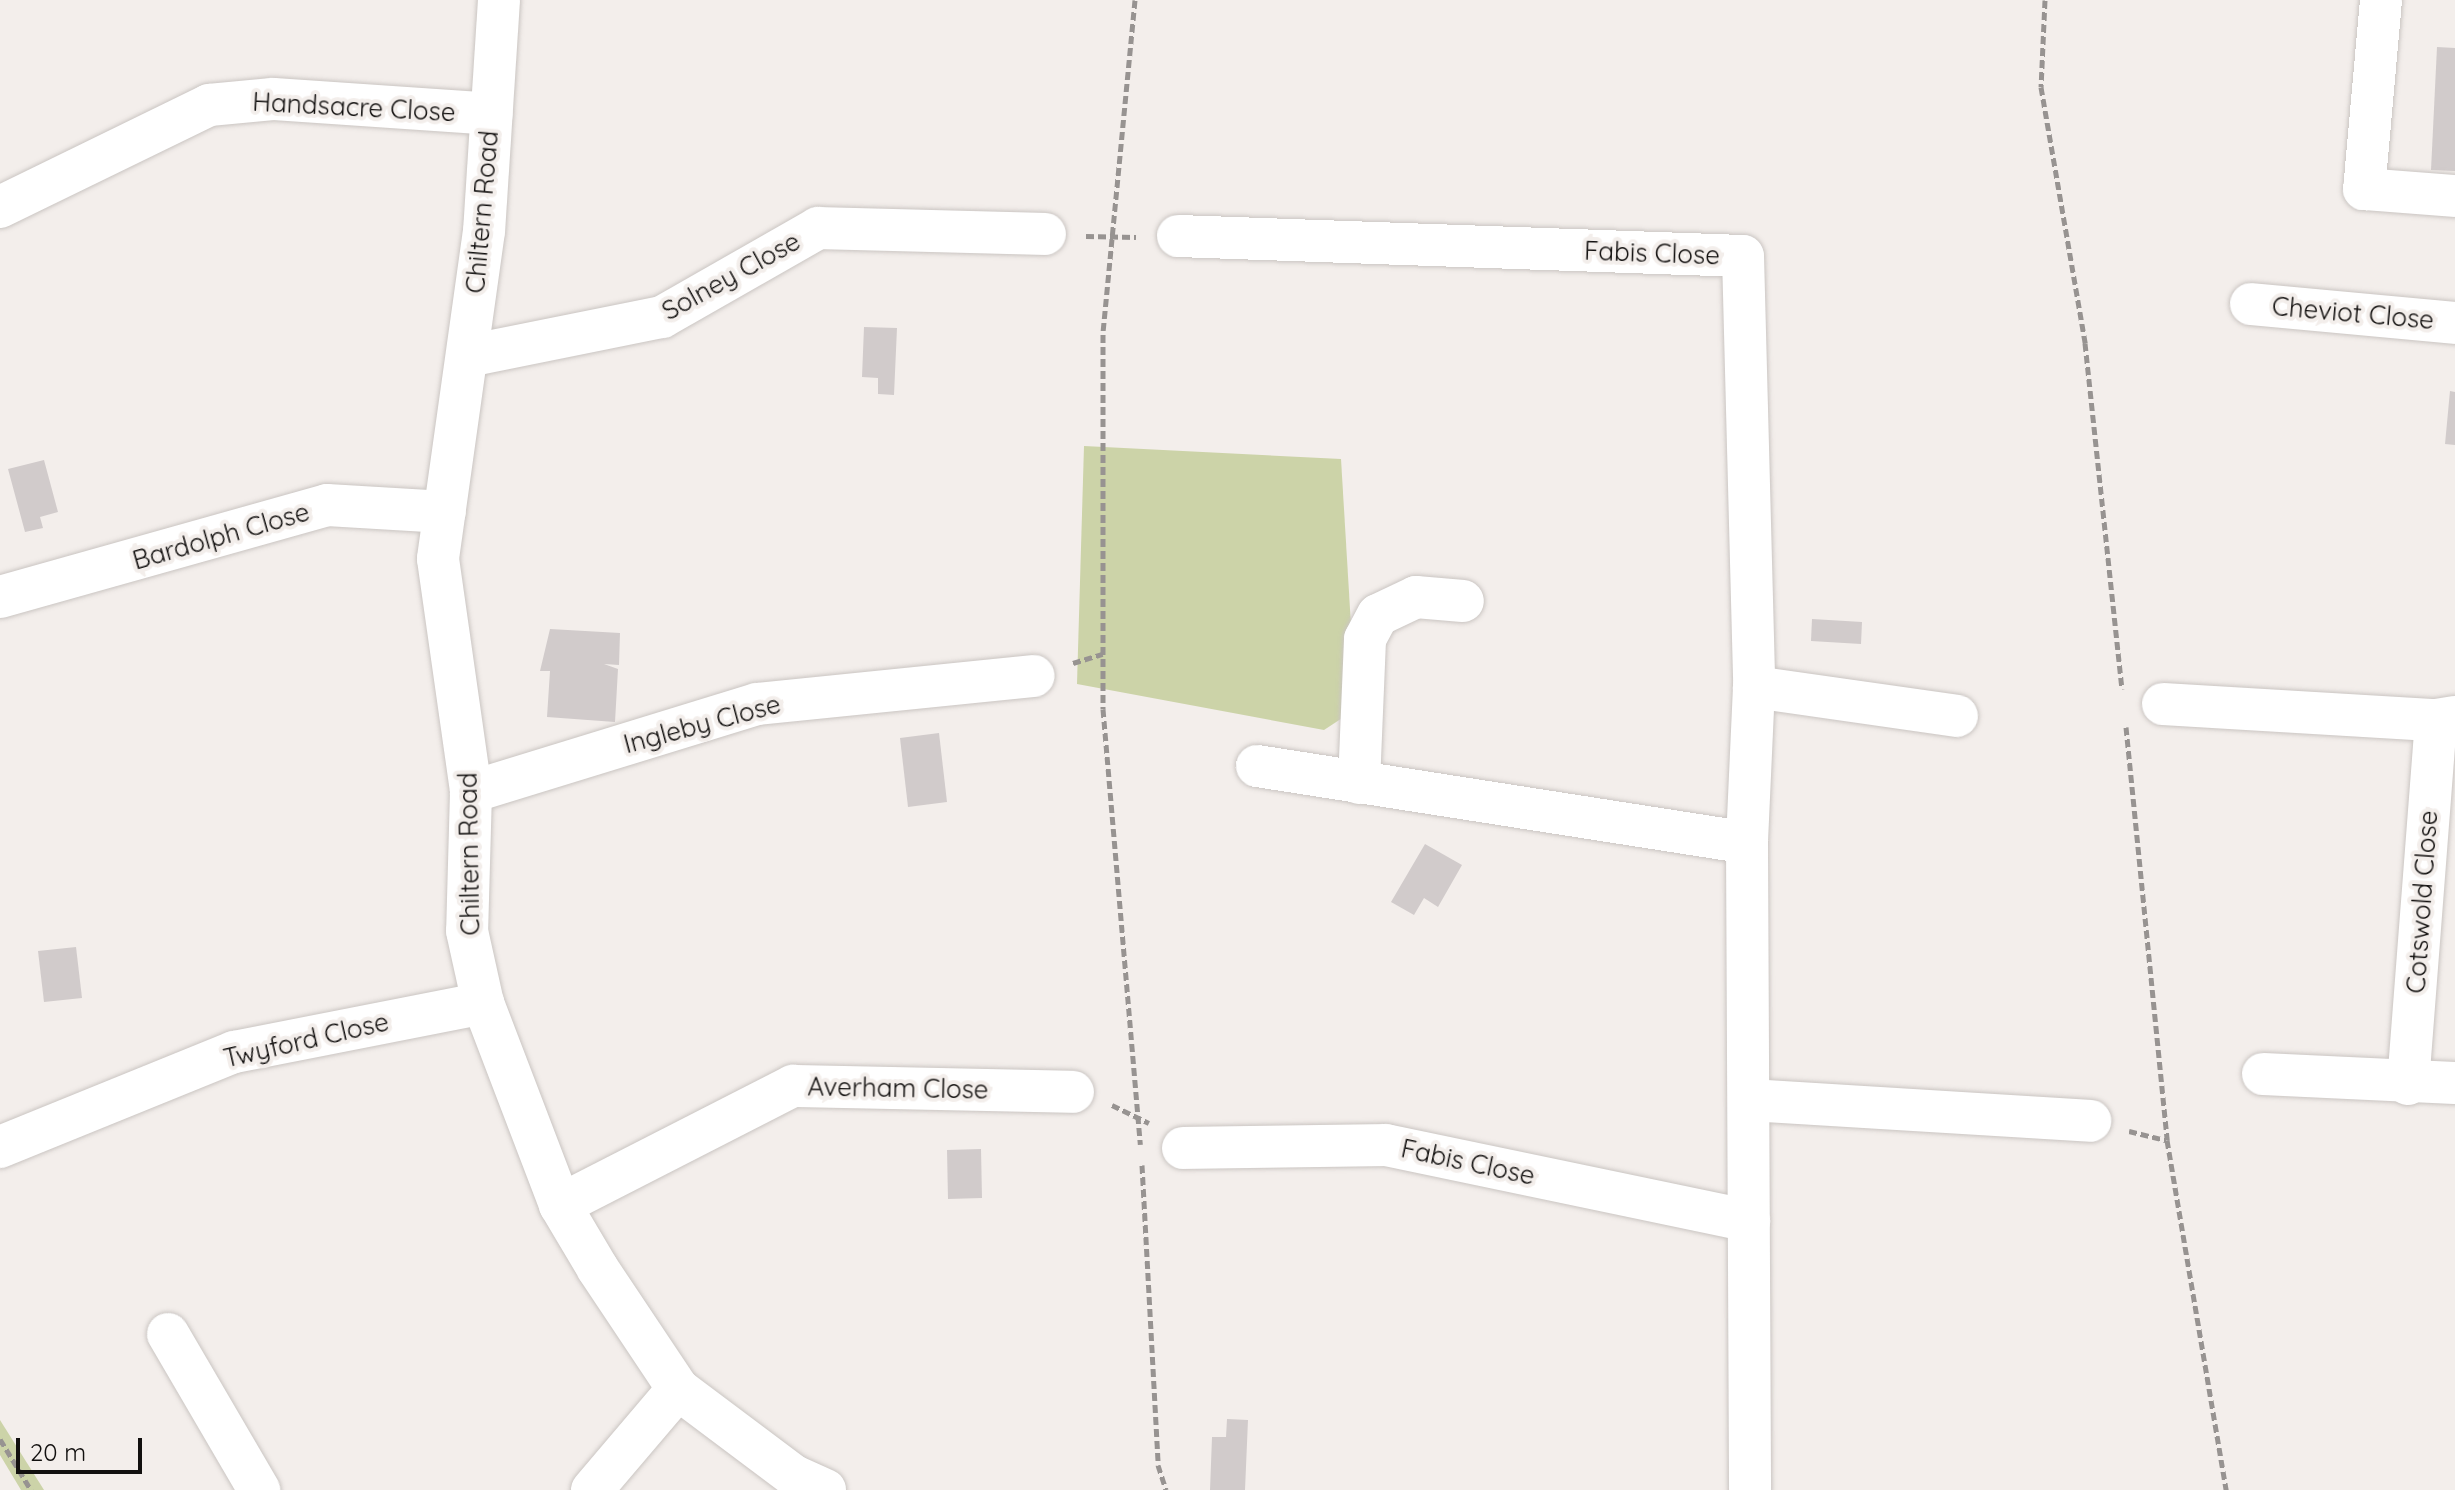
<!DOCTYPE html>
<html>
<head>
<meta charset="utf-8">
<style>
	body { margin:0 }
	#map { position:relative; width:2455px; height:1490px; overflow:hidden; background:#f3eeeb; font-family:Quicksand,sans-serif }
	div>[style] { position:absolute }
	.green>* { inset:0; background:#ccd3a8 }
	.building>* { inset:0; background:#d1cbcb }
	.path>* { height:5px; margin-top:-2.5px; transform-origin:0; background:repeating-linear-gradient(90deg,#979391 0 8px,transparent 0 12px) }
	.roads { filter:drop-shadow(0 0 2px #cac5c2) drop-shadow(0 0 2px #cac5c2) }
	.minor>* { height:42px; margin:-21px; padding:0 21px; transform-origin:21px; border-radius:21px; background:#fff }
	span { translate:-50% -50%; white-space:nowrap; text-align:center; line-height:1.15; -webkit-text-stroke:8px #f3eeeb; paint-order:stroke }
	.street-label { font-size:26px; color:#12100f }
	.scale { position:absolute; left:16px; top:1438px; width:126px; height:36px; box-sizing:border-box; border:4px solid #12100f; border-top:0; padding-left:10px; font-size:24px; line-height:28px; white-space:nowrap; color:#12100f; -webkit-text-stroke:6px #f3eeeb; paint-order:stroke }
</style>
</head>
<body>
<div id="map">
	<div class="green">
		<div style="clip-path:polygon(1084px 446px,1341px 459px,1356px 709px,1324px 730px,1077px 684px)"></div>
		<div style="clip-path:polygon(0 1420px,44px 1490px,21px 1490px,0 1455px)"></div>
	</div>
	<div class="building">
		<div style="clip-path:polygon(2437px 47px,2455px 48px,2455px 171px,2431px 170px)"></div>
		<div style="clip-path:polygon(864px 327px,897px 328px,894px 395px,878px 394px,878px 378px,862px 377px)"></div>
		<div style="clip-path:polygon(2450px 391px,2455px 392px,2455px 445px,2445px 444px)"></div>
		<div style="clip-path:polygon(44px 460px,58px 512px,40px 517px,43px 528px,25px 532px,8px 469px)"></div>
		<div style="clip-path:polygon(1812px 619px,1862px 622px,1861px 644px,1811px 641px)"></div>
		<div style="clip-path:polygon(550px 629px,620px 633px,619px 665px,604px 664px,618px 669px,615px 722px,547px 717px,550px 671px,540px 671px)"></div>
		<div style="clip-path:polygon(939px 733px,947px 802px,908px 807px,900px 738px)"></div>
		<div style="clip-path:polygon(1425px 844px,1462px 865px,1438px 907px,1424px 898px,1414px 915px,1391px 902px)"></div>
		<div style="clip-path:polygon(76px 947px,82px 998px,44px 1002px,38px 951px)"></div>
		<div style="clip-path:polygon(981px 1149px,982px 1198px,948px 1199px,947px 1150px)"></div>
		<div style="clip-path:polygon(1227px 1419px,1248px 1420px,1245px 1490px,1210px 1490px,1212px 1437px,1226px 1437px)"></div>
	</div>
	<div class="path">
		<div style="left:1135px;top:0;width:336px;rotate:95.5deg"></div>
		<div style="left:1103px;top:334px;width:375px;rotate:90deg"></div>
		<div style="left:1103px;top:709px;width:437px;rotate:85.1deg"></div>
		<div style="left:2045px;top:0;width:87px;rotate:92.6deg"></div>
		<div style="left:2041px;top:87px;width:260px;rotate:80.2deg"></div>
		<div style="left:2085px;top:343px;width:348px;rotate:83.9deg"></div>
		<div style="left:1086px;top:236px;width:50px;rotate:1.1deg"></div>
		<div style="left:1073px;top:663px;width:31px;rotate:-17deg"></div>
		<div style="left:2126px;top:727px;width:415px;rotate:84.3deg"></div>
		<div style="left:2167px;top:1140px;width:355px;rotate:80.4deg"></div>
		<div style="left:1112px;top:1105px;width:41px;rotate:25.9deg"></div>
		<div style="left:2129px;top:1131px;width:38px;rotate:14deg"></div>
		<div style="left:1142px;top:1165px;width:300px;rotate:86.9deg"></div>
		<div style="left:1158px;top:1465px;width:26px;rotate:72deg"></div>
		<div style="left:0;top:1439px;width:60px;rotate:58.7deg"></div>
	</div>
	<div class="roads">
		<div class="minor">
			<div style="left:499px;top:0;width:231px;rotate:93.7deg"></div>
			<div style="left:484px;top:231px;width:331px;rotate:98deg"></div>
			<div style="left:438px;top:559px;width:235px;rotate:81.9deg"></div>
			<div style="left:471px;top:792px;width:139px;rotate:91.6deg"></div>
			<div style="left:467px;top:931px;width:74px;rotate:77.5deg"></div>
			<div style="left:483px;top:1003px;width:216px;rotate:69.1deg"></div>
			<div style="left:560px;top:1205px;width:74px;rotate:59.3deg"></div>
			<div style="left:598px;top:1269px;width:144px;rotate:56.3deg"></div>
			<div style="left:678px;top:1389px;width:145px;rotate:36.9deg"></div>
			<div style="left:794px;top:1476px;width:34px;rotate:24deg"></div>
			<div style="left:2381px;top:0;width:190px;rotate:95.1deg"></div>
			<div style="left:2364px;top:189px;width:91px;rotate:4.4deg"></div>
			<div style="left:0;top:207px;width:233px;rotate:-26deg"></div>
			<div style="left:209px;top:105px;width:64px;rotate:-5.4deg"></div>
			<div style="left:273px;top:99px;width:219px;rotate:3.9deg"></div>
			<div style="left:1178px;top:236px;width:565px;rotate:2.03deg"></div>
			<div style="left:1743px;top:256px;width:431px;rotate:88.5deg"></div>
			<div style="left:1754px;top:687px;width:156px;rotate:92.6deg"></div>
			<div style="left:1747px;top:843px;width:647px;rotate:89.73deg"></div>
			<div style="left:2251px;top:304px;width:205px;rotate:5.3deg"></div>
			<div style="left:468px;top:356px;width:198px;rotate:-11.4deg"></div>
			<div style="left:662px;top:317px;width:180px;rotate:-29.7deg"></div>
			<div style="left:818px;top:228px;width:227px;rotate:1.5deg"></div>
			<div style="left:0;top:597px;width:340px;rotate:-15.7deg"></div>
			<div style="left:327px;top:505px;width:118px;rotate:3.4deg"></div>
			<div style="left:1754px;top:687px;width:205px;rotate:8.1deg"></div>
			<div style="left:2163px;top:704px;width:273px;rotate:3.4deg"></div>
			<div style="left:1257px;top:766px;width:496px;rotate:8.9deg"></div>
			<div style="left:1359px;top:783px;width:144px;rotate:-87.6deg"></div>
			<div style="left:1365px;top:639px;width:27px;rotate:-62deg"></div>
			<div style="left:1378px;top:615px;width:42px;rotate:-25.3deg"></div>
			<div style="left:1416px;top:597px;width:47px;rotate:4.9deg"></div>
			<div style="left:471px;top:792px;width:299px;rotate:-17.1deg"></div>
			<div style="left:757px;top:704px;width:278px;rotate:-5.8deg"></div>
			<div style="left:2263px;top:1074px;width:192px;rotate:2.7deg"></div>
			<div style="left:2408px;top:1084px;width:365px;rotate:-85.6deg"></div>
			<div style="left:2436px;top:720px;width:19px;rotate:-9deg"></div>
			<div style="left:1750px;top:1100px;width:341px;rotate:3.5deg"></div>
			<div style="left:0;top:1147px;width:253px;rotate:-22.1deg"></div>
			<div style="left:234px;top:1052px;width:254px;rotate:-11.1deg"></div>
			<div style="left:1183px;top:1148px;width:203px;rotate:-0.8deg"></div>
			<div style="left:1386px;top:1145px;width:371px;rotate:11.8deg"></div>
			<div style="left:560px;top:1205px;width:262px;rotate:-27.1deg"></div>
			<div style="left:793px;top:1086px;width:280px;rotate:1.2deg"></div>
			<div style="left:168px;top:1334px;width:181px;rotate:59.7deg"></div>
			<div style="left:592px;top:1490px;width:133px;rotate:-49.6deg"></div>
		</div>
	</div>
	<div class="street-label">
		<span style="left:354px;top:107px;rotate:3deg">Handsacre Close</span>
		<span style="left:482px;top:212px;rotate:-85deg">Chiltern Road</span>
		<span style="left:1652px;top:253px;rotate:2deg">Fabis Close</span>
		<span style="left:731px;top:276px;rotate:-29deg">Solney Close</span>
		<span style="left:2353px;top:313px;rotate:5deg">Cheviot Close</span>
		<span style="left:221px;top:536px;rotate:-16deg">Bardolph Close</span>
		<span style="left:702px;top:724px;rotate:-15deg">Ingleby Close</span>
		<span style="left:469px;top:854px;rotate:-91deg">Chiltern Road</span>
		<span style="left:2422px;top:902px;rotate:-86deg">Cotswold Close</span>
		<span style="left:306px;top:1040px;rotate:-13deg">Twyford Close</span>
		<span style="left:898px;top:1088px;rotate:1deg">Averham Close</span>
		<span style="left:1468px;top:1162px;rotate:12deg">Fabis Close</span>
	</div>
	<div class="scale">20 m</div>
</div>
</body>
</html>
